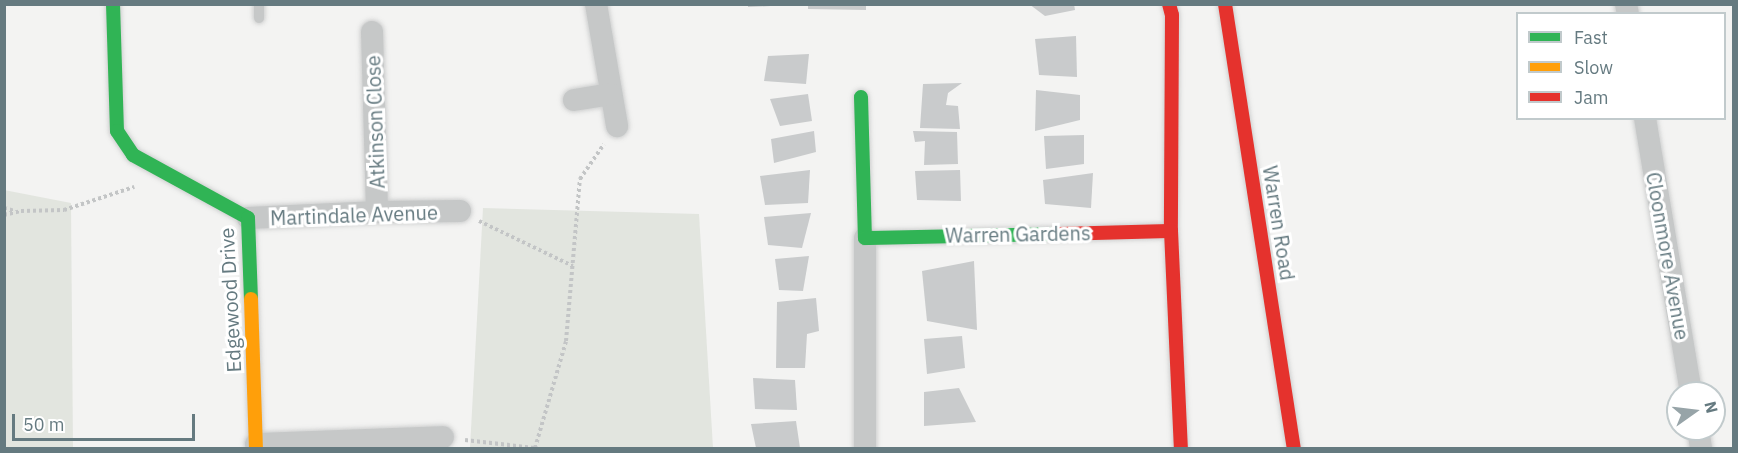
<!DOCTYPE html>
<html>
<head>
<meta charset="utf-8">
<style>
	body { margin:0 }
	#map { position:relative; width:1738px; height:453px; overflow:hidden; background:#f3f3f2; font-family:"IBM Plex Sans",sans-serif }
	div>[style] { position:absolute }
	.green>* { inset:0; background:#e2e5df }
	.building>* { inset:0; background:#c9cbcc }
	.path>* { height:4px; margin-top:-2px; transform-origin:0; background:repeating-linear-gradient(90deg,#c3c5c6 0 3px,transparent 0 6px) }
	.roads { filter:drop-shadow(0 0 2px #cfd0d0) drop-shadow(0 0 2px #cfd0d0) }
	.lane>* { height:10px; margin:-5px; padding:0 5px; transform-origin:5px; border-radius:5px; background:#c6c8c8 }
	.street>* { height:22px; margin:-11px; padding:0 11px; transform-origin:11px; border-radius:11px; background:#c6c8c8 }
	.fast>* { height:14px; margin:-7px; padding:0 7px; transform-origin:7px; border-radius:7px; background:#30b455 }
	.slow>* { height:14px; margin:-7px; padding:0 7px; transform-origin:7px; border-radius:7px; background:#ff9f0a }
	.jam>* { height:14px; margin:-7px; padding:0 7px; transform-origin:7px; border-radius:7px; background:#e5322d }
	span { translate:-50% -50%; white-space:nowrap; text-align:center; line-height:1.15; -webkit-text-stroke:6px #fff; paint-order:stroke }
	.street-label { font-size:20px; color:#657a80 }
	.frame { position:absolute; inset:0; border:6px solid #657a80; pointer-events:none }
	.legend { position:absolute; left:1516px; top:12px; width:210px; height:108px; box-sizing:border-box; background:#fff; border:2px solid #c1cacc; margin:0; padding:8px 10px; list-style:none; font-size:18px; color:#657a80 }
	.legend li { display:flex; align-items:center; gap:12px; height:30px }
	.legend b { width:30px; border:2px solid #c1cacc }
	.north { position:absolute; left:1666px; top:381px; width:60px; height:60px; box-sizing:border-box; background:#fff; border:2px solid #c1cacc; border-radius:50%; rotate:76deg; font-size:16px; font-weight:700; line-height:24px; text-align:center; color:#657a80 }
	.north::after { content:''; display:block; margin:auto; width:21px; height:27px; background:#97a4a8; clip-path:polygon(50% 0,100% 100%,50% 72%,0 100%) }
	.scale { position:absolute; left:12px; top:414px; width:183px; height:27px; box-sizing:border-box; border:3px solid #657a80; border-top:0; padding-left:8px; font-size:18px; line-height:21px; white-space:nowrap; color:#657a80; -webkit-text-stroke:4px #fff; paint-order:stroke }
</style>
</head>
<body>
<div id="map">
	<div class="green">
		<div style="clip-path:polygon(4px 190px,71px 203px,73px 448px,5px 448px)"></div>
		<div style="clip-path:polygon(483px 208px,699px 214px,713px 448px,470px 448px)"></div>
	</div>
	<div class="building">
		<div style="clip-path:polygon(748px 4px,771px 4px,771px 6px,748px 7px)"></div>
		<div style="clip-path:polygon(808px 4px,866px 4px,866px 10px,808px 9px)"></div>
		<div style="clip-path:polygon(1029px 4px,1074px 4px,1075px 10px,1045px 16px)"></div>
		<div style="clip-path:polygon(1076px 36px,1077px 77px,1039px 75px,1035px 39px)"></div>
		<div style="clip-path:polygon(809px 54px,806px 84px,764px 81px,768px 56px)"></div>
		<div style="clip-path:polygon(962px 83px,948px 93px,946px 105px,958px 106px,960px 129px,920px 128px,923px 84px)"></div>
		<div style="clip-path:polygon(1036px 90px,1080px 95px,1080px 120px,1035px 131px)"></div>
		<div style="clip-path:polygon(808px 94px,812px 121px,780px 126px,770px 99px)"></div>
		<div style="clip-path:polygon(814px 131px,816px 152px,774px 163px,771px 139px)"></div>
		<div style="clip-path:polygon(913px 131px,957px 132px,958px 164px,924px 165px,925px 141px,915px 142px)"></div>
		<div style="clip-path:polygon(1084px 135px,1084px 164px,1046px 169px,1044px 136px)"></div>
		<div style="clip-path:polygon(810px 170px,808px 203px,765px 205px,760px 176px)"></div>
		<div style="clip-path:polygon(960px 170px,961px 201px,917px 200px,915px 171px)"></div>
		<div style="clip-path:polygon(1093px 173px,1091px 208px,1045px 204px,1043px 180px)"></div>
		<div style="clip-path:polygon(811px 213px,802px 248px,768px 245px,764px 217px)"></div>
		<div style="clip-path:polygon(809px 256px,803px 291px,779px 290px,775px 259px)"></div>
		<div style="clip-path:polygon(974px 261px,977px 330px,927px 321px,922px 271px)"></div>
		<div style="clip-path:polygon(816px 298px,819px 331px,807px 334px,805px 368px,776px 368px,777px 302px)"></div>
		<div style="clip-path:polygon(962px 336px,965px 368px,927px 374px,924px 339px)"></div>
		<div style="clip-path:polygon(753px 378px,795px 380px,797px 410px,755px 409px)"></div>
		<div style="clip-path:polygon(959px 388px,976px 422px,924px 426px,924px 392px)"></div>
		<div style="clip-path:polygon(796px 421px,800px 448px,756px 448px,751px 424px)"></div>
	</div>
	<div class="path">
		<div style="left:4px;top:208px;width:11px;rotate:15deg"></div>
		<div style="left:4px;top:215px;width:17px;rotate:-13deg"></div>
		<div style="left:21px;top:211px;width:43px;rotate:-1.3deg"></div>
		<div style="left:64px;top:210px;width:74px;rotate:-18.2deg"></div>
		<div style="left:479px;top:221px;width:104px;rotate:25.6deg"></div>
		<div style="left:465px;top:440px;width:70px;rotate:6.5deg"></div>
		<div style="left:535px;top:448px;width:111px;rotate:-73.8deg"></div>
		<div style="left:566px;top:341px;width:163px;rotate:-85.1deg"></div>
		<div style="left:580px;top:179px;width:42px;rotate:-55.6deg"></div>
	</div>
	<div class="roads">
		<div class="lane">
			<div style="left:259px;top:4px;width:14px;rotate:90deg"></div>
		</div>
		<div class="street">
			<div style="left:596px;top:4px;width:124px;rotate:80.2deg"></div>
			<div style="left:1626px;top:4px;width:10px;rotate:79deg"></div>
			<div style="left:372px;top:32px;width:180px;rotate:88.4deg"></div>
			<div style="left:574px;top:100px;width:37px;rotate:-9deg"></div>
			<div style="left:1645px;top:118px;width:279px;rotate:80.5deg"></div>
			<div style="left:248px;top:218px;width:129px;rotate:-2.7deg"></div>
			<div style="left:377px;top:212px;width:83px;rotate:-0.7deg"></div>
			<div style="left:865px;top:238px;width:210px;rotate:90deg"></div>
			<div style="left:1698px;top:429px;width:19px;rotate:81deg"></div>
			<div style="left:256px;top:444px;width:187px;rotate:-2.1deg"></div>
		</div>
		<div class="fast">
			<div style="left:113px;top:4px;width:127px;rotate:88.2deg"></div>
			<div style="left:117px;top:131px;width:29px;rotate:56deg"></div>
			<div style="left:133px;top:155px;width:131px;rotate:28.7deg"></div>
			<div style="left:248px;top:218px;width:81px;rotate:87.9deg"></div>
			<div style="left:861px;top:97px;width:141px;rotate:88.4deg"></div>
			<div style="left:865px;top:238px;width:190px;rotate:-1.2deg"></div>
		</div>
		<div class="slow">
			<div style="left:251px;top:299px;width:149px;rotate:88.1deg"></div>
		</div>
		<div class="jam">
			<div style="left:1169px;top:4px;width:11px;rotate:75deg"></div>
			<div style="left:1172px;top:15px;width:216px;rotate:90.3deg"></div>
			<div style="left:1171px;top:231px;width:217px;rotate:87.4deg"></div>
			<div style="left:1225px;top:4px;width:449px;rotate:81.2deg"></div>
			<div style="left:1055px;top:234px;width:116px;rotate:-1.5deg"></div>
		</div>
	</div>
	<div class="street-label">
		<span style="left:375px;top:122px;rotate:-92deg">Atkinson Close</span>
		<span style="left:354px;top:215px;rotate:-2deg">Martindale Avenue</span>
		<span style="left:1279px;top:223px;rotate:81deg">Warren Road</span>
		<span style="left:1018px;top:234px;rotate:-1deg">Warren Gardens</span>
		<span style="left:1668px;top:256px;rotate:80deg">Cloonmore Avenue</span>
		<span style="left:230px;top:300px;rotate:-93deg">Edgewood Drive</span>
	</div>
	<div class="frame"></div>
	<ul class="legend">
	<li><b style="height:8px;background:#30b455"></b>Fast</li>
	<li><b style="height:8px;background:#ff9f0a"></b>Slow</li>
	<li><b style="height:8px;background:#e5322d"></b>Jam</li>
	</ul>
	<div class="north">N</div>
	<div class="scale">50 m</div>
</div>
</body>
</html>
